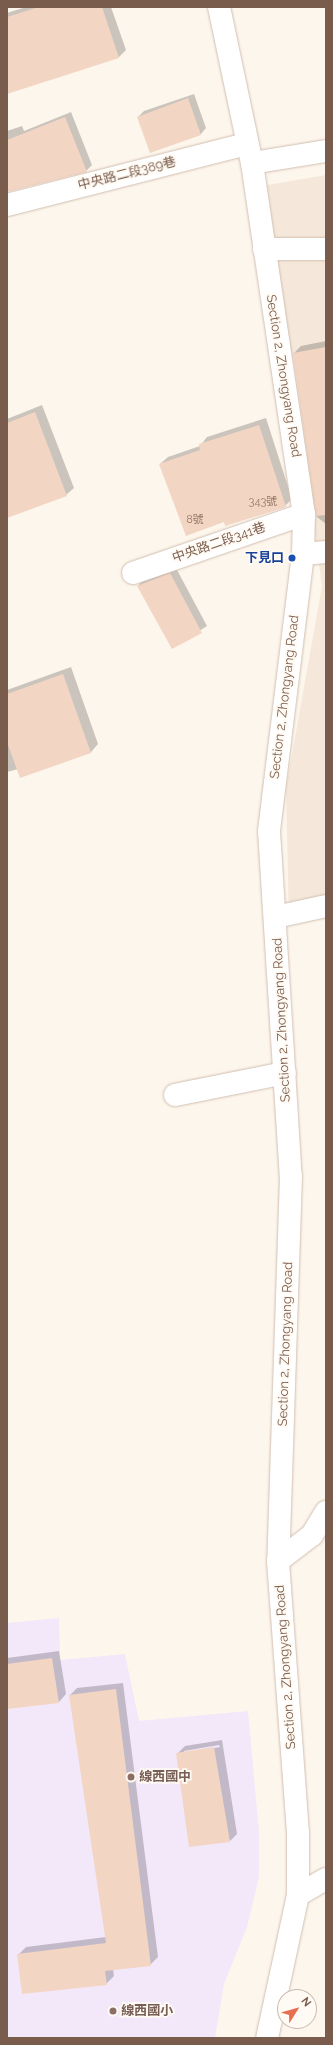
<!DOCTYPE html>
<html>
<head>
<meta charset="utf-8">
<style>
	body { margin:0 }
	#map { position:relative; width:333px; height:2045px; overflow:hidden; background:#fdf6ec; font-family:Raleway,"Noto Sans TC",sans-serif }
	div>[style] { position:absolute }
	.residential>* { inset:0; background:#f5e8da }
	.education>* { inset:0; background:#f3e8fa }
	.shadow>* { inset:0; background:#0003 }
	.building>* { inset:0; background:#f3d5c3 }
	.roads { filter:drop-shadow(0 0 1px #d1beb0) drop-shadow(0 0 1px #d1beb0) }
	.minor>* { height:22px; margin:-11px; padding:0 11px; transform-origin:11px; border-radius:11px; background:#fff }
	.dots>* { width:11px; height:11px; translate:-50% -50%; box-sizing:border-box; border:2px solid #fffaf3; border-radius:50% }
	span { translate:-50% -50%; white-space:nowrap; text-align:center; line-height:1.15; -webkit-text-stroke:3.5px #fffaf3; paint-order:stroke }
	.number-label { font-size:11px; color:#987a6a }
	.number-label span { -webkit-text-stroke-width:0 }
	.street-label { font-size:13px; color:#7a5c4d }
	.transit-label { font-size:13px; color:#164399; font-weight:700 }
	.right { translate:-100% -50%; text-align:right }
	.education-label { font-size:13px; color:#785e54; font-weight:700 }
	.left { translate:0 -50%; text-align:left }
	.frame { position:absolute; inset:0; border:8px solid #7a5c4d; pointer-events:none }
	.north { position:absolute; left:277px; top:1989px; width:40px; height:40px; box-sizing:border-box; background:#fffaf3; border:1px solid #cabbb1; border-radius:50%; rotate:53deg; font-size:11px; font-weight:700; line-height:16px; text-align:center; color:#7a5c4d }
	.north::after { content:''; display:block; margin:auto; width:14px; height:18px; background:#e76f51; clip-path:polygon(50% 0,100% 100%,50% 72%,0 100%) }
</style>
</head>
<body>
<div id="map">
	<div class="residential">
		<div style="clip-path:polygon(326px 175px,326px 916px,289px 923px,286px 788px,322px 586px,267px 185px)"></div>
	</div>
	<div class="education">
		<div style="clip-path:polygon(59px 1618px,60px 1660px,125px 1654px,139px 1721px,248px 1711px,259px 1832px,259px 1877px,247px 1927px,224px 1984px,215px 2038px,7px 2038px,7px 1623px)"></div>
	</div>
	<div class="shadow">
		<div style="clip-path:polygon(26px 7px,111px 7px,126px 50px,119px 57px,7px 93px,7px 13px)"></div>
		<div style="clip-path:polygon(194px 94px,206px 128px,201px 134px,151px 151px,138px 117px,144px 111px)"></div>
		<div style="clip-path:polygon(71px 112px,92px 165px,86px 171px,7px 191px,7px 131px,22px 126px,24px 131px)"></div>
		<div style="clip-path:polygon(326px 341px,326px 524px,317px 517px,294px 353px,301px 346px)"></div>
		<div style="clip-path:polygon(42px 405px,74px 488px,66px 495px,7px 517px,7px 419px)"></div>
		<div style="clip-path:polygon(266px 418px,292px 499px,285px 506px,225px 521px,160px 464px,168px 457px,200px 446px,207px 437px)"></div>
		<div style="clip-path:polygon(176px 568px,207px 626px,172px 648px,138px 586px,143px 580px)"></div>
		<div style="clip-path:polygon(71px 667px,98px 744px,91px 752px,20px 777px,18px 769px,7px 772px,7px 690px)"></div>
		<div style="clip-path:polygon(59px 1651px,66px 1694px,59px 1702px,7px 1708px,7px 1658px)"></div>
		<div style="clip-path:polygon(123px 1683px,158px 1957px,150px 1965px,113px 1969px,114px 1976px,106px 1984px,18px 1955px,26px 1947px,106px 1937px,70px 1695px,77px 1688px)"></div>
		<div style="clip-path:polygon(evenodd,222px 1740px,237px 1834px,230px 1841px,177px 1754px,185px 1746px,222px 1740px,219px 1745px,220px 1747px,184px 1753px,184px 1751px,219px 1745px)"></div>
	</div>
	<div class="building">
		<div style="clip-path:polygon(39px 7px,102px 7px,119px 58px,7px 94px,7px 17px)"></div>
		<div style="clip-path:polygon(188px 98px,201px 135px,150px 153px,137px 117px)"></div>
		<div style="clip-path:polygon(65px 117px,87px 172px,7px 192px,7px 140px)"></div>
		<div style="clip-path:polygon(326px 347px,326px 515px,316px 516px,293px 353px)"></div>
		<div style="clip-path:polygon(35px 412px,67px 496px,7px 518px,7px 423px)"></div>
		<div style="clip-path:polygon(259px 425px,286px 507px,225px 526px,224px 522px,186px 536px,159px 464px,200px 450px,199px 444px)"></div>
		<div style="clip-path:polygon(170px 573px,202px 633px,172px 649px,137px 586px)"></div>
		<div style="clip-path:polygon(63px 674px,91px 753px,20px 778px,7px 742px,7px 694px)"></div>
		<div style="clip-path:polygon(52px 1658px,59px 1703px,7px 1709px,7px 1664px)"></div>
		<div style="clip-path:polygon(116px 1689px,151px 1966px,105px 1971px,107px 1985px,22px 1994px,17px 1954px,106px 1943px,69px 1695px)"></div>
		<div style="clip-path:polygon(214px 1747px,230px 1842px,189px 1847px,176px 1753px)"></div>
	</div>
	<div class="roads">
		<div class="minor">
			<div style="left:219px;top:7px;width:159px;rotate:78.1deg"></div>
			<div style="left:252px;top:163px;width:355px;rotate:81.6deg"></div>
			<div style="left:304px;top:514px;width:40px;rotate:91.4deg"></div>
			<div style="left:303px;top:554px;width:279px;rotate:97deg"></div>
			<div style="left:269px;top:831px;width:346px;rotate:86.4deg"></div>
			<div style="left:291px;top:1176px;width:385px;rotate:91.9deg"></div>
			<div style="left:278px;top:1561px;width:273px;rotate:85.8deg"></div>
			<div style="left:298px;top:1833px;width:62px;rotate:90deg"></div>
			<div style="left:298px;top:1895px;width:146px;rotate:102.2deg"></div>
			<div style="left:252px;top:163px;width:75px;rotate:-9.2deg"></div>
			<div style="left:7px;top:205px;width:248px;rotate:-14.3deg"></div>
			<div style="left:264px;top:249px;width:62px"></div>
			<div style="left:303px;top:554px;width:23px;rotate:-5deg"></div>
			<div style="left:133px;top:573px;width:181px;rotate:-19deg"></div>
			<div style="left:276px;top:917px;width:51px;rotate:-12.4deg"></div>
			<div style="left:175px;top:1095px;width:112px;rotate:-11.3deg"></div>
			<div style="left:278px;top:1561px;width:43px;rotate:-37.4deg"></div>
			<div style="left:312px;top:1535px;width:27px;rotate:-59deg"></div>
			<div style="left:298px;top:1895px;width:32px;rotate:-30deg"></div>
		</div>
	</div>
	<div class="dots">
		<div style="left:292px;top:558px;background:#1a4fb4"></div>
		<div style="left:131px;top:1777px;background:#8d6e63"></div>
		<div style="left:113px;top:2011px;background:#8d6e63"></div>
	</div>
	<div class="number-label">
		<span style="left:263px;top:502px">343號</span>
		<span style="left:195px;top:520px">8號</span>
	</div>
	<div class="street-label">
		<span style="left:127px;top:174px;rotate:-14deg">中央路二段389巷</span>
		<span style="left:283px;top:376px;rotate:81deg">Section 2, Zhongyang Road</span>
		<span style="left:219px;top:543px;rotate:-19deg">中央路二段341巷</span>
		<span style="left:285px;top:697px;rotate:-83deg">Section 2, Zhongyang Road</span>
		<span style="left:282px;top:1020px;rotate:-93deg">Section 2, Zhongyang Road</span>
		<span style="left:286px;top:1344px;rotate:-88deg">Section 2, Zhongyang Road</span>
		<span style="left:286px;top:1667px;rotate:-94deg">Section 2, Zhongyang Road</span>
	</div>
	<div class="transit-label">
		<span class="right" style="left:284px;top:558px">下見口</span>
	</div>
	<div class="education-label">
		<span class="left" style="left:139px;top:1777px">線西國中</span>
		<span class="left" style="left:121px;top:2011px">線西國小</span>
	</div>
	<div class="frame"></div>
	<div class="north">N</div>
</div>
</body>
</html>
